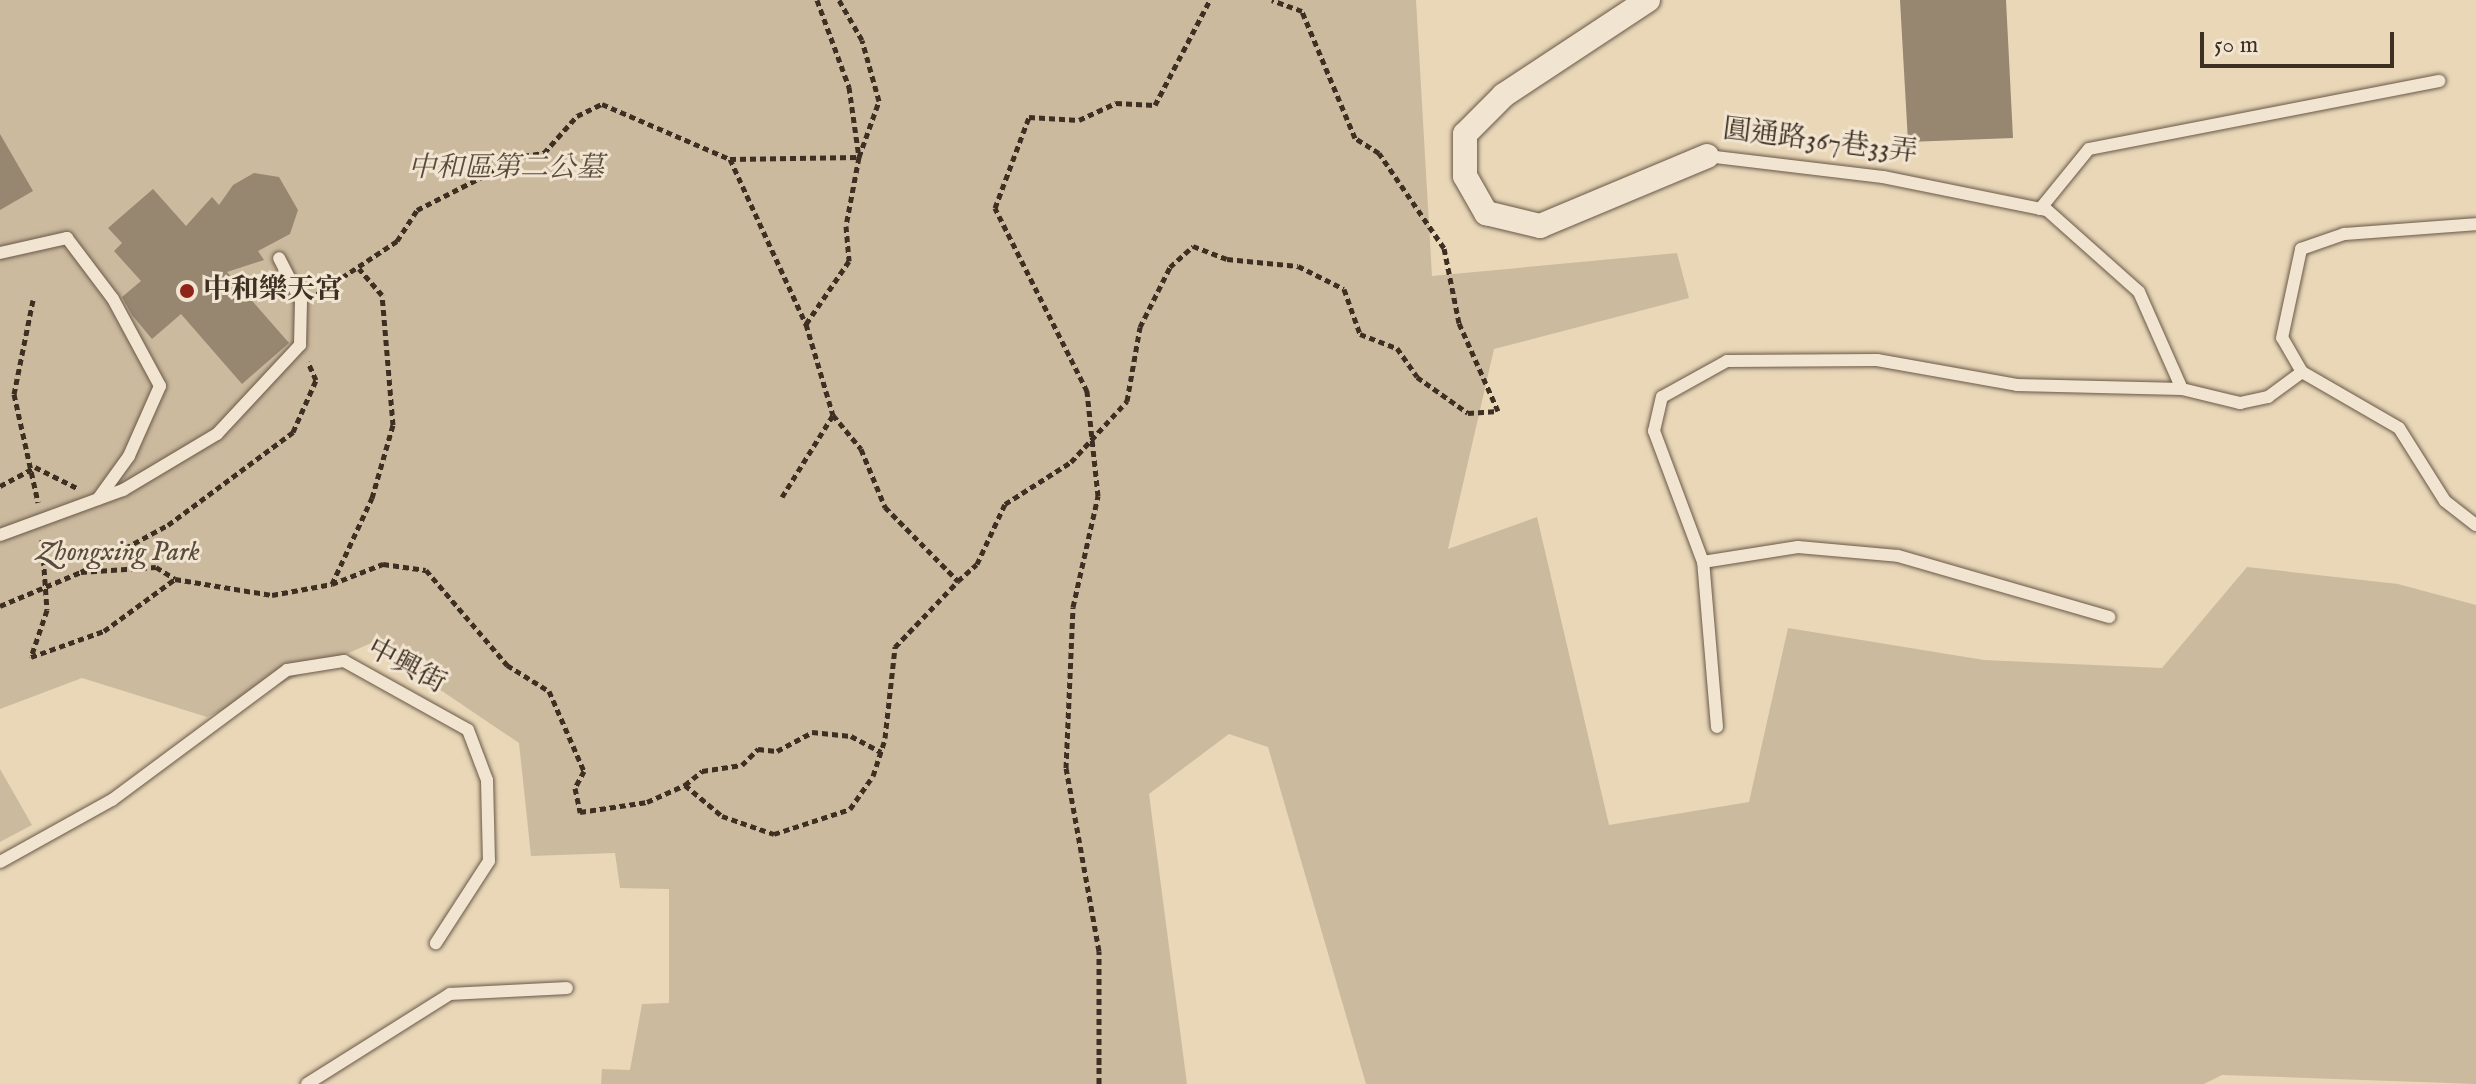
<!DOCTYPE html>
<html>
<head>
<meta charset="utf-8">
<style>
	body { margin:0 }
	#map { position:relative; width:2476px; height:1084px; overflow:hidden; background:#e9d7b8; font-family:"IM FELL English","Noto Serif TC",serif }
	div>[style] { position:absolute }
	.green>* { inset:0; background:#ccba9f }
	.building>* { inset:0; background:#978670 }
	.path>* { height:5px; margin-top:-2.5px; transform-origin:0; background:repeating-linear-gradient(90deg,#3e2f23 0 6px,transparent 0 10px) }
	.roads { filter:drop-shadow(0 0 2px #695948) drop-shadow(0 0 2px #695948) }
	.lane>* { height:12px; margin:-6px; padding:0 6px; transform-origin:6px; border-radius:6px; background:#f1e5d1 }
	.street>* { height:24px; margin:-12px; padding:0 12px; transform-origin:12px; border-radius:12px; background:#f1e5d1 }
	.dots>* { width:22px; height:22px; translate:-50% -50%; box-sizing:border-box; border:4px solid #f1e5d1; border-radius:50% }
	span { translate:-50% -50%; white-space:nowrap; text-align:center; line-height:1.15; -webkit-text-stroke:6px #f1e5d1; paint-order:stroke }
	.street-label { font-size:28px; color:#3e2f23 }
	.park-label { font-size:28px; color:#5a4b3c; font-style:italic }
	.poi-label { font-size:28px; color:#3e2f23; font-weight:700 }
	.left { translate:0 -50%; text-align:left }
	.scale { position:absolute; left:2200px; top:32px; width:194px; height:36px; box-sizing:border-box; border:4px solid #3e2f23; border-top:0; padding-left:10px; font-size:24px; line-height:28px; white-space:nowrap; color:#3e2f23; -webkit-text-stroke:6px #f1e5d1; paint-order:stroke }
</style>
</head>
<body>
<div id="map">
	<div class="green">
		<div style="clip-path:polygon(0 0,1416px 0,1432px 276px,1677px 253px,1689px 298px,1494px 349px,1448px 549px,1537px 517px,1609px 825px,1749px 802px,1788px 628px,1984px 660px,2162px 668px,2247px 567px,2398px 584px,2476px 605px,2476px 1084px,2222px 1075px,2204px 1084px,1366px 1084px,1268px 747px,1229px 734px,1149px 794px,1187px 1084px,601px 1084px,602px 1069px,630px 1070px,642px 1004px,669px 1003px,669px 889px,620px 888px,615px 853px,531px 856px,519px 743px,371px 643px,207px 717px,82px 678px,0 709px)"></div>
		<div style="clip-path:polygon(0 769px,32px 825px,0 842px)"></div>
	</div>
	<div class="building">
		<div style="clip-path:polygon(1900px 0,2006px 0,2013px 138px,1908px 142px)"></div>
		<div style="clip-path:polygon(0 134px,33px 191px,0 210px)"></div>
		<div style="clip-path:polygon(254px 173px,279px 177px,298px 210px,290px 234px,258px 251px,264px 260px,227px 272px,289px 343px,242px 384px,181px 314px,152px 339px,132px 315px,122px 297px,141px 281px,114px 251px,122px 243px,108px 228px,153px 189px,186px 226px,212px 197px,219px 205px,233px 185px)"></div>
	</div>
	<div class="path">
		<div style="left:817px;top:0;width:93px;rotate:69.8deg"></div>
		<div style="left:849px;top:87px;width:71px;rotate:81.9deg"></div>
		<div style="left:859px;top:157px;width:70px;rotate:100.7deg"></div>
		<div style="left:846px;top:226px;width:35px;rotate:85deg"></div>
		<div style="left:849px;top:261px;width:76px;rotate:124.3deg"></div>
		<div style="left:806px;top:324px;width:95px;rotate:73.5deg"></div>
		<div style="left:833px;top:415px;width:44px;rotate:50.5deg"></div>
		<div style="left:861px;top:449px;width:63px;rotate:67.5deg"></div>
		<div style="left:885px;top:507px;width:104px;rotate:45.4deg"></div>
		<div style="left:958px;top:581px;width:25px;rotate:-42deg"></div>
		<div style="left:977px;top:564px;width:66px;rotate:-65deg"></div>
		<div style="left:1005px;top:504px;width:78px;rotate:-32.5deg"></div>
		<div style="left:1071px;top:462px;width:83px;rotate:-47.4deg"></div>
		<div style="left:1127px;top:401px;width:75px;rotate:-80deg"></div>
		<div style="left:1140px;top:327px;width:67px;rotate:-63.4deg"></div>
		<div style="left:1170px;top:267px;width:31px;rotate:-42deg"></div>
		<div style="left:1193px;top:246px;width:36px;rotate:21deg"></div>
		<div style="left:1227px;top:259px;width:71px;rotate:5.6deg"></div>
		<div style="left:1298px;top:266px;width:51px;rotate:26.6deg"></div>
		<div style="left:1344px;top:289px;width:48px;rotate:70.4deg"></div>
		<div style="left:1360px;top:334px;width:40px;rotate:21deg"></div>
		<div style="left:1397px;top:348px;width:35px;rotate:55deg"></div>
		<div style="left:1417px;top:377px;width:62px;rotate:35.2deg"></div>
		<div style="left:1468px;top:413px;width:30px;rotate:-4deg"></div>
		<div style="left:1498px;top:411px;width:96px;rotate:-113.9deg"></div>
		<div style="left:1459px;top:323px;width:76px;rotate:-101.3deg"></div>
		<div style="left:1444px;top:248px;width:115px;rotate:-124.4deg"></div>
		<div style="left:1379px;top:153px;width:28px;rotate:-148deg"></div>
		<div style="left:1355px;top:138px;width:138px;rotate:-112.7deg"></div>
		<div style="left:1302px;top:11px;width:32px;rotate:-160deg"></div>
		<div style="left:730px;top:159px;width:182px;rotate:65.3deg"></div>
		<div style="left:317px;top:294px;width:96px;rotate:-33.5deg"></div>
		<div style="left:397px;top:241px;width:37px;rotate:-57deg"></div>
		<div style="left:417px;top:210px;width:119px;rotate:-27deg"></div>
		<div style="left:523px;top:156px;width:21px;rotate:-8deg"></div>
		<div style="left:544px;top:153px;width:50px;rotate:-48.3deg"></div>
		<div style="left:577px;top:116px;width:28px;rotate:-26deg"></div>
		<div style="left:602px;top:104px;width:139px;rotate:23.3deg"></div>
		<div style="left:730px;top:159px;width:129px;rotate:-0.9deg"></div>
		<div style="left:859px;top:157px;width:59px;rotate:-70.3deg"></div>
		<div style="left:879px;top:101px;width:63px;rotate:-105.6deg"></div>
		<div style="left:862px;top:40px;width:46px;rotate:-119.9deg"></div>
		<div style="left:33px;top:300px;width:96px;rotate:101.4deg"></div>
		<div style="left:14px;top:394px;width:111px;rotate:77.5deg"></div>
		<div style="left:0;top:486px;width:40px;rotate:-28deg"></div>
		<div style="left:35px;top:467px;width:47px;rotate:26.6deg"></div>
		<div style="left:782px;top:497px;width:97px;rotate:-58.1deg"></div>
		<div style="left:42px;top:539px;width:71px;rotate:86deg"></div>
		<div style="left:47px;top:610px;width:50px;rotate:108.8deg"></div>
		<div style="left:31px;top:657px;width:77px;rotate:-19.6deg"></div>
		<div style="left:104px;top:631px;width:88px;rotate:-36.2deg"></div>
		<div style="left:175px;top:579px;width:98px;rotate:9.4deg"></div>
		<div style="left:272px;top:595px;width:61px;rotate:-10.4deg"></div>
		<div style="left:332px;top:584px;width:55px;rotate:-21.4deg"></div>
		<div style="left:383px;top:564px;width:43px;rotate:7.9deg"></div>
		<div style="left:426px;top:570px;width:125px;rotate:49.5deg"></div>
		<div style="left:507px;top:665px;width:49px;rotate:31.8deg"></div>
		<div style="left:549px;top:691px;width:87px;rotate:66.4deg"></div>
		<div style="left:584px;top:771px;width:19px;rotate:118deg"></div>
		<div style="left:575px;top:788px;width:25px;rotate:78deg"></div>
		<div style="left:580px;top:812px;width:68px;rotate:-8.5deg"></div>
		<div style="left:647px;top:802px;width:42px;rotate:-24.1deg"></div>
		<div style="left:685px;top:785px;width:48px;rotate:40deg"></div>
		<div style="left:722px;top:816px;width:55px;rotate:19.1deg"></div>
		<div style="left:774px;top:834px;width:80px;rotate:-18.2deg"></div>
		<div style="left:850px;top:809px;width:40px;rotate:-55.1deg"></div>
		<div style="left:873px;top:776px;width:40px;rotate:-72deg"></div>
		<div style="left:885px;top:738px;width:92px;rotate:-83.7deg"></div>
		<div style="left:895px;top:647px;width:91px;rotate:-46.3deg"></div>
		<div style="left:81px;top:572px;width:99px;rotate:-28.4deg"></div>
		<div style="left:168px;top:525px;width:156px;rotate:-36.6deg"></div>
		<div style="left:293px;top:432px;width:57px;rotate:-66.1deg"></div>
		<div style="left:316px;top:380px;width:20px;rotate:-114deg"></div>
		<div style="left:332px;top:584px;width:95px;rotate:-65.1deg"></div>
		<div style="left:372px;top:498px;width:76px;rotate:-74deg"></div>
		<div style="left:393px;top:425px;width:130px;rotate:-94.8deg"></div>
		<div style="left:382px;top:295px;width:35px;rotate:-131deg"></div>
		<div style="left:0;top:606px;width:88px;rotate:-22.8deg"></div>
		<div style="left:81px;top:572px;width:75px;rotate:-3.8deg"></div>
		<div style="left:156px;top:567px;width:22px;rotate:32deg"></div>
		<div style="left:685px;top:785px;width:22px;rotate:-39deg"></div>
		<div style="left:702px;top:771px;width:40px;rotate:-8.5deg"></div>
		<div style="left:742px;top:765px;width:23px;rotate:-45deg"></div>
		<div style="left:758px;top:749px;width:19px;rotate:6deg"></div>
		<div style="left:777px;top:751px;width:40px;rotate:-28deg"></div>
		<div style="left:812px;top:732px;width:39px;rotate:6deg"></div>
		<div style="left:851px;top:736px;width:34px;rotate:28deg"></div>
		<div style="left:1099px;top:1084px;width:133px;rotate:-90deg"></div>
		<div style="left:1099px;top:951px;width:186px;rotate:-100.2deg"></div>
		<div style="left:1066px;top:768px;width:161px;rotate:-87.5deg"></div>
		<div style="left:1073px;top:607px;width:114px;rotate:-77.3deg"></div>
		<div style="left:1098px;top:496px;width:106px;rotate:-96deg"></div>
		<div style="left:1087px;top:391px;width:205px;rotate:-116.7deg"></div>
		<div style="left:995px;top:208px;width:97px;rotate:-69.5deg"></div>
		<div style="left:1029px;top:117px;width:50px;rotate:3.4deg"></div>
		<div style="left:1079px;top:120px;width:41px;rotate:-24.7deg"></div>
		<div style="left:1116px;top:103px;width:39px;rotate:3deg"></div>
		<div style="left:1155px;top:105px;width:119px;rotate:-62.4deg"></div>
	</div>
	<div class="roads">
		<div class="lane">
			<div style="left:1707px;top:156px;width:177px;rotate:6.8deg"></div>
			<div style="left:1883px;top:177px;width:167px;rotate:11.4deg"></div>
			<div style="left:2047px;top:210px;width:123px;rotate:41.7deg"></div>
			<div style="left:2139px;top:292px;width:106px;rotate:66.1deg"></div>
			<div style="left:2040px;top:209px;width:77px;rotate:-50.8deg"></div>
			<div style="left:2089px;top:149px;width:357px;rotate:-11deg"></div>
			<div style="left:0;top:253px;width:69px;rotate:-12.6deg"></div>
			<div style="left:67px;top:238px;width:76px;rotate:53deg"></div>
			<div style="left:113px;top:299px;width:99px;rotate:61.6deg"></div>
			<div style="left:160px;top:386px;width:77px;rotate:113.9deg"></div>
			<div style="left:129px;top:456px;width:53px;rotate:125.8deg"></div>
			<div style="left:2302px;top:372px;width:39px;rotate:-120deg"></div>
			<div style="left:2282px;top:338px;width:91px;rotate:-77.9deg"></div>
			<div style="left:2301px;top:249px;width:46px;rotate:-19.2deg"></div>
			<div style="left:2344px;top:234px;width:132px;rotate:-4.3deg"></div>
			<div style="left:0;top:535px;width:131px;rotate:-20.1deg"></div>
			<div style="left:123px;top:490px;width:109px;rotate:-30.8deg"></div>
			<div style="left:217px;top:434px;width:122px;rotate:-47deg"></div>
			<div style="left:300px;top:345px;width:44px;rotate:-88.7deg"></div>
			<div style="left:301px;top:301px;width:48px;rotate:-117.1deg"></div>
			<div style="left:1703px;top:562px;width:96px;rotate:-9deg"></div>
			<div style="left:1798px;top:547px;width:100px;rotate:5.1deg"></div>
			<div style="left:1898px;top:556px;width:220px;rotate:16.1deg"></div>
			<div style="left:1717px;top:727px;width:166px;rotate:-94.8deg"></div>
			<div style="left:1703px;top:562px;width:140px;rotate:-110.5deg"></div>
			<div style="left:1654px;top:431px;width:35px;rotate:-77deg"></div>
			<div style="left:1662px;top:397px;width:74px;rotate:-29deg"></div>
			<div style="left:1727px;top:361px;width:150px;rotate:-0.4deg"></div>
			<div style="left:1877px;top:360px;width:142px;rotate:10.1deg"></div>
			<div style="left:2017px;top:385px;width:165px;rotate:1.4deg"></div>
			<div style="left:2182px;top:389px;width:60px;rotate:13.6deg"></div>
			<div style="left:2240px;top:403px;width:29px;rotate:-12deg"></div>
			<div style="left:2268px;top:397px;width:42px;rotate:-36.3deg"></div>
			<div style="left:2302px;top:372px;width:112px;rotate:30deg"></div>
			<div style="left:2399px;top:428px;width:86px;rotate:57.8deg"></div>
			<div style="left:2445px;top:501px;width:39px;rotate:38deg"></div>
			<div style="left:0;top:862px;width:128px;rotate:-29deg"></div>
			<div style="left:112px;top:800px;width:218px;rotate:-36.6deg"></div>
			<div style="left:287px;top:670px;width:58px;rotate:-9deg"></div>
			<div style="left:344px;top:661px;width:142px;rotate:29.1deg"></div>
			<div style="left:468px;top:730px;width:53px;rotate:69.2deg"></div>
			<div style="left:487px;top:780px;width:81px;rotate:88.6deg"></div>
			<div style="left:489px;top:861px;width:98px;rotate:122.9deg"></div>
			<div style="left:307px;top:1084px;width:169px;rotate:-32.2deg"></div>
			<div style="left:450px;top:994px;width:117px;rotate:-2.9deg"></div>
		</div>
		<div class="street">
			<div style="left:1648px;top:0;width:173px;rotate:146.6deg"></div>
			<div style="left:1504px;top:95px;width:55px;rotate:135deg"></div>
			<div style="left:1465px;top:134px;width:42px;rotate:90deg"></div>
			<div style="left:1465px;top:176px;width:43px;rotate:60.4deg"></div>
			<div style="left:1486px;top:213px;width:56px;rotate:13.5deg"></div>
			<div style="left:1540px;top:226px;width:181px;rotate:-22.7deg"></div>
		</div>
	</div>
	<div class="dots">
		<div style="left:187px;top:291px;background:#8f2418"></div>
	</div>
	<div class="street-label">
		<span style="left:1820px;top:142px;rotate:7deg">圓通路367巷33弄</span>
		<span style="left:406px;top:667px;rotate:28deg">中興街</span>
	</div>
	<div class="park-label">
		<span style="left:506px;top:169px">中和區第二公墓</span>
		<span style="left:118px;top:553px">Zhongxing Park</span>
	</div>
	<div class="poi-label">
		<span class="left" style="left:203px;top:291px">中和樂天宮</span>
	</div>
	<div class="scale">50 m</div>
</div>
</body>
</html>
